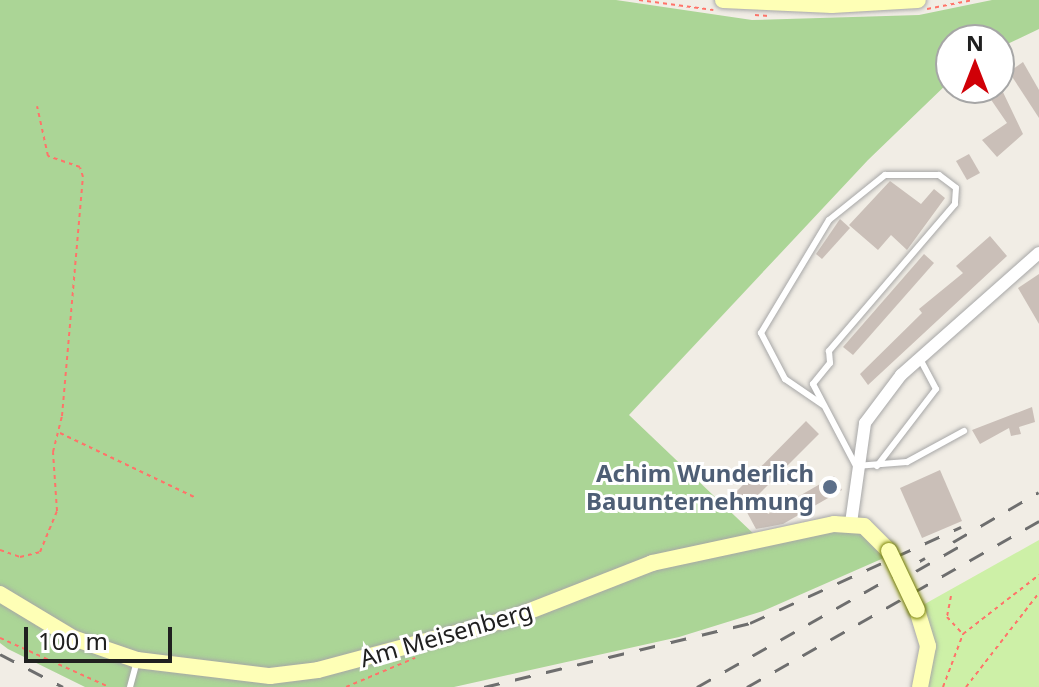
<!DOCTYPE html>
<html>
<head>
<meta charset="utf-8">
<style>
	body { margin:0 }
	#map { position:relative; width:1039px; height:687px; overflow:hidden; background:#f1ede5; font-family:"Noto Sans",sans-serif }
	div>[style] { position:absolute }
	.grass>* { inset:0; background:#cdf0a7 }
	.forest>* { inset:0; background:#abd596 }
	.building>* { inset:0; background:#cabfb8 }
	.path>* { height:2px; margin-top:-1px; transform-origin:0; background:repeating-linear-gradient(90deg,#ff7369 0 4px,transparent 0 8px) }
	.roads { filter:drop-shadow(0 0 2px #a7a7a7) drop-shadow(0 0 2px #a7a7a7) }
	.lane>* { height:6px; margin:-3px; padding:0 3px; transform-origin:3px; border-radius:3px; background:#fff }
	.street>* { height:12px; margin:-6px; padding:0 6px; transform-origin:6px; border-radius:6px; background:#fff }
	.secondary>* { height:16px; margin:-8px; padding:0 8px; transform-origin:8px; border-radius:8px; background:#feffb6 }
	.rail>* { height:3px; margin-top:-1.5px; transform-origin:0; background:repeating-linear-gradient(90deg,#6e6e6e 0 16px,transparent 0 32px) }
	.bridges { filter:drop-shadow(0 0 2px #747e00) drop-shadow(0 0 2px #747e00) }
	.secondary-bridge>* { height:16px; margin:-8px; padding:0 8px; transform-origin:8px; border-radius:8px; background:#feffb6 }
	.dots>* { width:22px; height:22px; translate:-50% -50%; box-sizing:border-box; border:4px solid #fff; border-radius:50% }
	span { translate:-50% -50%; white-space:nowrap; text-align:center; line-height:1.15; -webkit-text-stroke:6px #fff; paint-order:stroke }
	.service-label { font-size:24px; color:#4e5e75; font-weight:700 }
	.right { translate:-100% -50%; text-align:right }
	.street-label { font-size:24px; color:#202020 }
	.north { position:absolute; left:935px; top:24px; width:80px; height:80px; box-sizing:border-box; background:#fff; border:2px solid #a6a6a6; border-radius:50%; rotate:0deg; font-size:22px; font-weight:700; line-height:32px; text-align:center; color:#202020 }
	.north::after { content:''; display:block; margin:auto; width:28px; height:36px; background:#d00007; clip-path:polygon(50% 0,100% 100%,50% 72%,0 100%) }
	.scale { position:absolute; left:24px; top:627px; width:148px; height:36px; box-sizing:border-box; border:4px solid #202020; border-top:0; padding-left:10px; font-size:24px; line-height:28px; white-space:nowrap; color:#202020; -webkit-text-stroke:6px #fff; paint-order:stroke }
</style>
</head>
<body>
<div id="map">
	<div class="grass">
		<div style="clip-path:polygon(1039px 540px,1039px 687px,927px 687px,933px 662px,923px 605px)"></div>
	</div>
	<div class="forest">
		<div style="clip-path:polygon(0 0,616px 0,752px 20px,919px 15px,992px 0,1039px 0,1039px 29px,999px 48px,999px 40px,951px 40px,951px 80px,868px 160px,629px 415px,757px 537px,858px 529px,886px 557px,763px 611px,679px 637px,454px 687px,85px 687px,8px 649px,0 643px)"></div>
	</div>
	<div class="building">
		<div style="clip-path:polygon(1023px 62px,1039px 90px,1039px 118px,1009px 72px)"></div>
		<div style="clip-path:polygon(983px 88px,1001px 88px,1023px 134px,997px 157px,982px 140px,1007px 123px)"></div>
		<div style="clip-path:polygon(969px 154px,980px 173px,967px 180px,956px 161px)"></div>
		<div style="clip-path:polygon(890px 181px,921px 204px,934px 189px,945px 198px,907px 250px,891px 235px,878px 250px,849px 225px)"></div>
		<div style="clip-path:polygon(840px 219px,850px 228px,822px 259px,816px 254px)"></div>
		<div style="clip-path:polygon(990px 236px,1007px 256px,868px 385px,860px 374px,922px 313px,919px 309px,963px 273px,956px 266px)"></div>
		<div style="clip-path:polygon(924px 254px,934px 263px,853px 355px,843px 347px)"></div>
		<div style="clip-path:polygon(1039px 274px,1039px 324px,1018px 288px)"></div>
		<div style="clip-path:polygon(1032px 407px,1035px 422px,1019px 427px,1021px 434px,1011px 436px,1009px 428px,980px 444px,972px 430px)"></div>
		<div style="clip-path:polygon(806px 421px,819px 434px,758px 495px,768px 514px,834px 476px,842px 490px,783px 524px,756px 529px,736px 492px)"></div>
		<div style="clip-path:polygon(940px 470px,962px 521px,922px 538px,900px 488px)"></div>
	</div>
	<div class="path">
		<div style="left:639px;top:0;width:75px;rotate:7.7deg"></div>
		<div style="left:927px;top:9px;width:47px;rotate:-11.1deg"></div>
		<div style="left:755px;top:15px;width:14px;rotate:4deg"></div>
		<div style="left:60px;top:433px;width:151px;rotate:25.5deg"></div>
		<div style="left:0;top:550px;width:21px;rotate:19deg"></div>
		<div style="left:20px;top:557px;width:21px;rotate:-14deg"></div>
		<div style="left:40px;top:552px;width:44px;rotate:-67.5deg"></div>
		<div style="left:57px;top:511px;width:59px;rotate:-93.9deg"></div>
		<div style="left:53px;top:452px;width:37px;rotate:-76deg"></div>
		<div style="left:62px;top:416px;width:240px;rotate:-85deg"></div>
		<div style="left:83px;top:177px;width:10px;rotate:-107deg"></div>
		<div style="left:80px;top:167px;width:34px;rotate:-161deg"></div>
		<div style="left:48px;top:156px;width:51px;rotate:-102.4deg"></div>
		<div style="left:951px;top:596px;width:21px;rotate:101deg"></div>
		<div style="left:947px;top:617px;width:22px;rotate:47deg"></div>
		<div style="left:0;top:638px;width:120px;rotate:24.2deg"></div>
		<div style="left:346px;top:687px;width:75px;rotate:-22.8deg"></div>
		<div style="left:943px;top:687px;width:57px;rotate:-69.3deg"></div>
		<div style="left:963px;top:634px;width:96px;rotate:-37.8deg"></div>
		<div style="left:966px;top:687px;width:119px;rotate:-52.2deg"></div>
	</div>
	<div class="roads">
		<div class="lane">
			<div style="left:823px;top:405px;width:46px;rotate:-145.6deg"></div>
			<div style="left:785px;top:379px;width:52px;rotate:-117.6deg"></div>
			<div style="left:761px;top:333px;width:132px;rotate:-59deg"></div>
			<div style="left:829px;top:220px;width:72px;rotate:-38.8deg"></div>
			<div style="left:885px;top:175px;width:54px"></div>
			<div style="left:939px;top:175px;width:21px;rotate:37deg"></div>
			<div style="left:956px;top:188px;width:16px;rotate:94deg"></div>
			<div style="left:955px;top:204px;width:194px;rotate:130.6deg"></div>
			<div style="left:829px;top:351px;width:12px;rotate:85deg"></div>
			<div style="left:830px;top:363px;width:27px;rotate:129deg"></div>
			<div style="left:813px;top:384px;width:93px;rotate:62.3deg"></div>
			<div style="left:856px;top:466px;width:51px;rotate:-4.5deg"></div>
			<div style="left:907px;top:462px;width:65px;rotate:-28.5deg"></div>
			<div style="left:877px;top:466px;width:97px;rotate:-52.5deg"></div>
			<div style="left:936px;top:389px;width:34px;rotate:-118deg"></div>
			<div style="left:130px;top:687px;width:28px;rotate:-75deg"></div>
		</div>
		<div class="street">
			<div style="left:851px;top:523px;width:101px;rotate:-82deg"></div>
			<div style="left:865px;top:423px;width:60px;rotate:-53.1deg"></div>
			<div style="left:901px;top:375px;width:184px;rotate:-41.5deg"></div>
		</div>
		<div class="secondary">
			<div style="left:723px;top:0;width:109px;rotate:2.6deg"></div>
			<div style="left:832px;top:5px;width:86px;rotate:-3.3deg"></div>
			<div style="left:0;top:594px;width:85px;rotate:31.1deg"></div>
			<div style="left:73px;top:638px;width:68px;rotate:19deg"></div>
			<div style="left:137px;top:660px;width:134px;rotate:6.9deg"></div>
			<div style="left:270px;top:676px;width:48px;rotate:-7.1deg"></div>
			<div style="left:318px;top:670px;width:201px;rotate:-15deg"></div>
			<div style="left:512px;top:618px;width:150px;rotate:-21.4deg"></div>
			<div style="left:652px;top:563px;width:186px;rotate:-12.1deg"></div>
			<div style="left:834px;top:524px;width:30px;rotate:4deg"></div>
			<div style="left:864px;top:526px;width:35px;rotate:45deg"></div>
			<div style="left:917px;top:610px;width:38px;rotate:73deg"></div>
			<div style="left:928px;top:646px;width:42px;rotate:101deg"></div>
		</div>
	</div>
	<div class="rail">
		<div style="left:953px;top:542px;width:99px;rotate:-30.2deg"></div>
		<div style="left:916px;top:571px;width:56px;rotate:-29.7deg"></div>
		<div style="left:0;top:654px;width:71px;rotate:27.6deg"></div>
		<div style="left:484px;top:687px;width:274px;rotate:-13.5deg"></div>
		<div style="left:750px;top:623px;width:232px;rotate:-24.5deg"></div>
		<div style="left:697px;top:687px;width:262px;rotate:-29.5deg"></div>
		<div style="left:747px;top:687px;width:336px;rotate:-29.6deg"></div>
	</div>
	<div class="bridges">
		<div class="secondary-bridge">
			<div style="left:889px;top:551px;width:65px;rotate:64.6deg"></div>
		</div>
	</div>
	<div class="dots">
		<div style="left:830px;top:487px;background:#5c6f8a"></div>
	</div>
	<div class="service-label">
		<span class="right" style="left:814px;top:487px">Achim Wunderlich<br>Bauunternehmung</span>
	</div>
	<div class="street-label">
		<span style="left:446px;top:634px;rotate:-16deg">Am Meisenberg</span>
	</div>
	<div class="north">N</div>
	<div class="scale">100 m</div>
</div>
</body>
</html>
